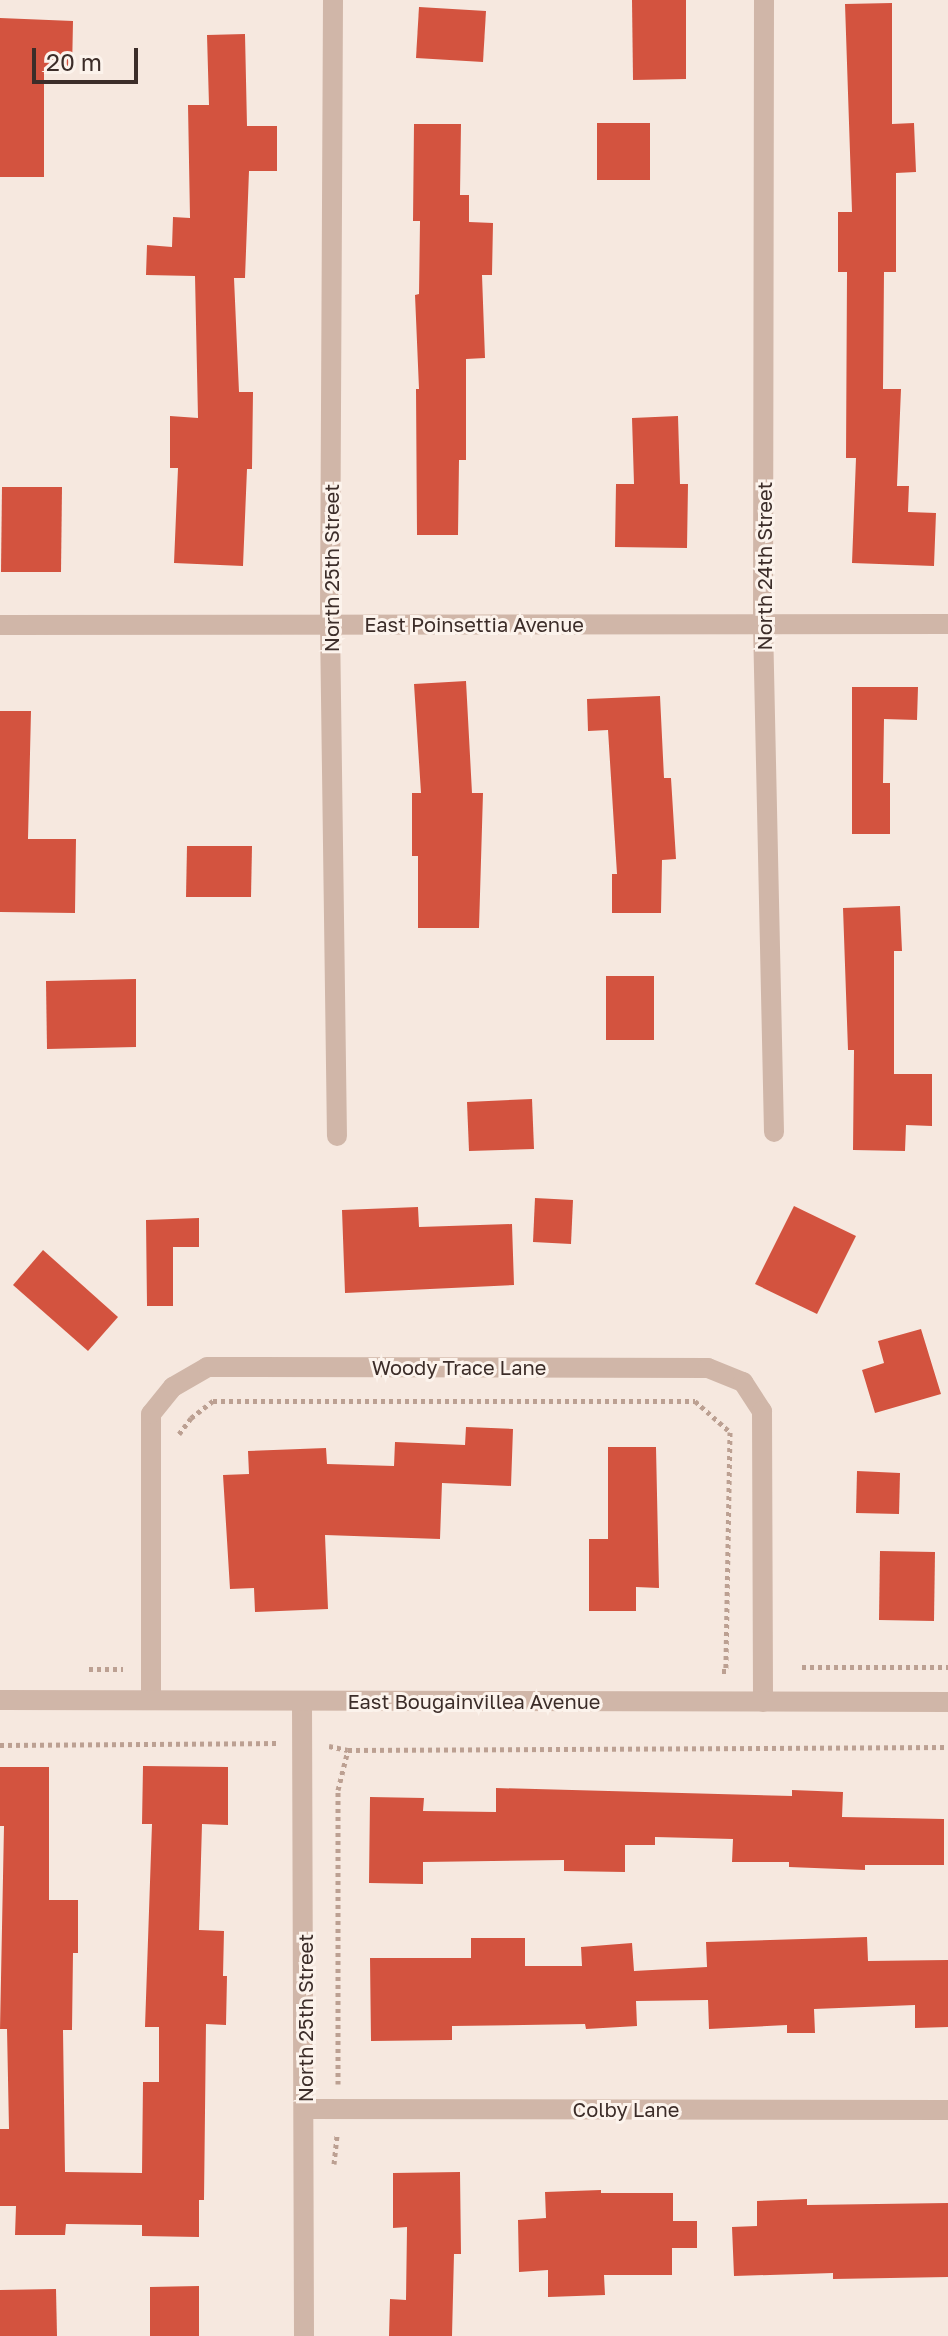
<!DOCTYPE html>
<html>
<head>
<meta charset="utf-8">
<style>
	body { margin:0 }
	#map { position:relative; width:948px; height:2336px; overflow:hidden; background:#f6e8df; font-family:"Golos Text",sans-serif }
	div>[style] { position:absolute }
	.building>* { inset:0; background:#d3533f }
	.path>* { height:5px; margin-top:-2.5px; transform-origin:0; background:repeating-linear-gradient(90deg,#bca092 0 4px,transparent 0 8px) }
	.minor>* { height:20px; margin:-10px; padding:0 10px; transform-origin:10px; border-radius:10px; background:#d0b6a8 }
	.tertiary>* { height:20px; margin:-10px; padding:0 10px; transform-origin:10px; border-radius:10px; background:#d0b6a8 }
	span { translate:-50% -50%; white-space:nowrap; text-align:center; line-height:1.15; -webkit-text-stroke:6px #fcf3ec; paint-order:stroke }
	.street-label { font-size:20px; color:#3c2d29 }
	.scale { position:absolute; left:32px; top:48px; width:106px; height:36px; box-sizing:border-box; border:4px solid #3c2d29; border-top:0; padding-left:10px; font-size:24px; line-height:28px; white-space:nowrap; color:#3c2d29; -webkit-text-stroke:6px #fcf3ec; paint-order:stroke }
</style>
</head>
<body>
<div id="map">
	<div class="building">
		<div style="clip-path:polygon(632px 0,686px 0,686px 79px,633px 80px)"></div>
		<div style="clip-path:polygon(892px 3px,892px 124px,914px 123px,916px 172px,896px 173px,896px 272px,884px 272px,883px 389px,901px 389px,897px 486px,909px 486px,908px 512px,936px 513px,934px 566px,852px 563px,856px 458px,846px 458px,847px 272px,838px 272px,838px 212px,852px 212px,845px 4px)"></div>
		<div style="clip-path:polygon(419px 7px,486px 11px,483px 62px,416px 58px)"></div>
		<div style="clip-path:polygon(0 18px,73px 21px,72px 72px,44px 71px,44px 177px,0 177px)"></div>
		<div style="clip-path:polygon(245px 34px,247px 126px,277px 126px,277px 171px,249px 171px,245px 278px,234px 278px,239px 392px,253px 392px,252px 469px,247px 469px,243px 566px,174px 563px,178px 468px,170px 468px,170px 416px,198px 418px,195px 276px,146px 275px,147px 245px,172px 247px,173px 217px,190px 218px,188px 105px,209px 105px,207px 35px)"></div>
		<div style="clip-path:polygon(597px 123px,650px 123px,650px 180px,597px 180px)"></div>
		<div style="clip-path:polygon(414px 124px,461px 124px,460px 195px,469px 195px,469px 222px,493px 223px,492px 275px,482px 275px,485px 358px,466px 359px,466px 460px,459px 460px,458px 535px,417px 535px,416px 389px,419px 389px,415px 295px,419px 294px,420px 221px,413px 221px)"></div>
		<div style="clip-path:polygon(678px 416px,680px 484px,688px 484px,687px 548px,615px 547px,616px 484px,634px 484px,632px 418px)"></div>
		<div style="clip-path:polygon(2px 487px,62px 487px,61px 572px,1px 572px)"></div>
		<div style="clip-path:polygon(466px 681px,472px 793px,483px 793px,479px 928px,418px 928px,418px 856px,412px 856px,412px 793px,421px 793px,414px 684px)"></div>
		<div style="clip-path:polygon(852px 687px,918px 687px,917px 720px,884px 719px,883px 783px,890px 783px,890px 834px,852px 834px)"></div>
		<div style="clip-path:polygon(660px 696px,664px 778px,671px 778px,676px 859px,662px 860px,661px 913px,612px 913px,612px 874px,617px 874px,608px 730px,588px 731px,587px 699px)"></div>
		<div style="clip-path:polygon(0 711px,31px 711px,28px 839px,76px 839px,75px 913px,0 912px)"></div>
		<div style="clip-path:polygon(187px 846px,252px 846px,251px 897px,186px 897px)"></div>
		<div style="clip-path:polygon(900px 906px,902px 951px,894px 951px,894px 1074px,932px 1074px,932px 1126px,906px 1125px,905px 1151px,853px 1150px,854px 1050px,848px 1050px,843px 908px)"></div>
		<div style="clip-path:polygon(606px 976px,654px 976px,654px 1040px,606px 1040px)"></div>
		<div style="clip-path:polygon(136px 979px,136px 1047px,47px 1049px,46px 981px)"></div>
		<div style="clip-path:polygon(532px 1099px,534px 1149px,469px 1151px,467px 1102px)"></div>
		<div style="clip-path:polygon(535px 1198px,573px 1200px,571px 1244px,533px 1242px)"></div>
		<div style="clip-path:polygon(794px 1206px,856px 1236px,817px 1314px,755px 1284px)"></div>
		<div style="clip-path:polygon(418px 1207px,419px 1227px,512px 1224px,514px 1285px,345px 1293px,342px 1210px)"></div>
		<div style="clip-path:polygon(199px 1218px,199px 1247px,173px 1247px,173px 1306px,147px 1306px,146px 1220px)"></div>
		<div style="clip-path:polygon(43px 1250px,118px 1317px,88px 1351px,13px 1285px)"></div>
		<div style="clip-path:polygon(921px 1329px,941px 1394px,875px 1413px,862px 1370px,884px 1363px,878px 1341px)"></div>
		<div style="clip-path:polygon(466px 1427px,513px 1429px,511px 1486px,442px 1483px,440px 1539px,325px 1535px,328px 1609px,255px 1612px,254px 1588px,230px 1589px,223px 1475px,249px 1474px,248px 1451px,326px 1448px,327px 1464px,394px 1466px,395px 1442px,465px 1445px)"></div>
		<div style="clip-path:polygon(608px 1447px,656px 1447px,659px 1588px,636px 1587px,636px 1611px,589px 1611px,589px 1539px,608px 1539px)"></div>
		<div style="clip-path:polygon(857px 1471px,900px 1473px,899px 1514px,856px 1513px)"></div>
		<div style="clip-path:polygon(880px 1551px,935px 1552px,934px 1621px,879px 1620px)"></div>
		<div style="clip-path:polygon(143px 1766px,228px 1767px,228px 1825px,202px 1824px,199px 1930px,224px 1931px,223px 1976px,227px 1976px,226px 2025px,206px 2024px,204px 2200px,199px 2200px,199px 2237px,142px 2236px,142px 2225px,66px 2224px,65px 2235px,15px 2235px,16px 2206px,0 2206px,0 2129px,9px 2129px,7px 2029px,0 2029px,4px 1826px,0 1826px,0 1767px,49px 1767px,49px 1900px,78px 1900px,78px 1953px,73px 1953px,72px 2030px,63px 2030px,65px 2172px,142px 2173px,143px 2082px,159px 2082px,159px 2027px,145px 2027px,152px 1824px,142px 1824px)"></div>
		<div style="clip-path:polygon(496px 1788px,792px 1796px,792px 1790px,843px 1792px,842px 1817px,944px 1819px,944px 1865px,865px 1865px,865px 1870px,789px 1867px,789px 1862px,732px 1862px,733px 1839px,655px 1837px,655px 1845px,625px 1845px,625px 1872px,564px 1871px,564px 1860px,423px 1862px,423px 1884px,369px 1883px,370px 1797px,424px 1798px,423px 1811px,496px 1812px)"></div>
		<div style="clip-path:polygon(867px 1937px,868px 1961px,948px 1960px,948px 2027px,915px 2028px,915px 2005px,814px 2009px,815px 2033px,787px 2033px,787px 2025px,709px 2029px,708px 2000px,636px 2001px,637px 2026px,586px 2029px,585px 2024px,452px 2026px,452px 2040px,371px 2041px,370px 1958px,471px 1958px,471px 1938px,525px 1938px,525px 1966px,582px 1966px,581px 1947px,632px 1943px,634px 1971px,707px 1967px,706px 1942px)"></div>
		<div style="clip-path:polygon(460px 2172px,461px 2254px,454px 2254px,452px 2336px,389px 2336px,390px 2299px,406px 2300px,407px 2227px,393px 2228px,393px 2173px)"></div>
		<div style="clip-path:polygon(601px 2190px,601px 2193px,673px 2193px,673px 2221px,697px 2221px,697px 2248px,672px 2248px,672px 2275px,604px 2275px,605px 2295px,548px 2297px,548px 2270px,519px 2272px,518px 2220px,546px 2218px,545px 2192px)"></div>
		<div style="clip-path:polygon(807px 2199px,807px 2205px,948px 2203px,948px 2277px,833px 2279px,833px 2273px,734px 2276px,732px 2227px,757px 2226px,757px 2201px)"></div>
		<div style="clip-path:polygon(199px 2286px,199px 2336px,150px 2336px,150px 2287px)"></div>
		<div style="clip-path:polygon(56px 2289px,57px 2336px,0 2336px,0 2290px)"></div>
	</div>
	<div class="path">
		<div style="left:179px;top:1434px;width:20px;rotate:-53deg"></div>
		<div style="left:191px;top:1418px;width:28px;rotate:-38deg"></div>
		<div style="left:213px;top:1401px;width:482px"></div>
		<div style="left:695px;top:1401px;width:47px;rotate:41.5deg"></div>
		<div style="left:730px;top:1432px;width:239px;rotate:91deg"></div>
		<div style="left:726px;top:1671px;width:5px;rotate:180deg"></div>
		<div style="left:802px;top:1667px;width:146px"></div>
		<div style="left:89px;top:1669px;width:34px"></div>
		<div style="left:0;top:1745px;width:276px;rotate:-0.4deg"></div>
		<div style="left:329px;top:1746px;width:19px;rotate:12deg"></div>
		<div style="left:338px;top:2084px;width:294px;rotate:-90deg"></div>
		<div style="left:338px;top:1790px;width:41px;rotate:-76deg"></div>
		<div style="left:348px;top:1750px;width:600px;rotate:-0.29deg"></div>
		<div style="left:334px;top:2164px;width:30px;rotate:-84deg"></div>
	</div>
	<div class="minor">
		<div style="left:333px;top:0;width:624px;rotate:90.28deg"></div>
		<div style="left:330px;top:624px;width:512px;rotate:89.22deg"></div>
		<div style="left:764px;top:0;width:624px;rotate:90.09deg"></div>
		<div style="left:763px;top:624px;width:508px;rotate:88.76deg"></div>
		<div style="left:0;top:625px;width:948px;rotate:-0.06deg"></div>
		<div style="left:151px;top:1700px;width:286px;rotate:-90deg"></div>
		<div style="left:151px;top:1414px;width:35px;rotate:-51deg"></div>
		<div style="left:173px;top:1387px;width:39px;rotate:-30deg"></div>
		<div style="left:207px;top:1367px;width:501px;rotate:0.11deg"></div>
		<div style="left:708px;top:1368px;width:38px;rotate:22deg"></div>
		<div style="left:743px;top:1382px;width:35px;rotate:57deg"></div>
		<div style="left:762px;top:1411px;width:291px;rotate:89.8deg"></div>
		<div style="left:302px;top:1701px;width:635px;rotate:89.82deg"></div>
		<div style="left:305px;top:2109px;width:643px;rotate:0.09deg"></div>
	</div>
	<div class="tertiary">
		<div style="left:0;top:1700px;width:948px;rotate:0.12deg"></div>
	</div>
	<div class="street-label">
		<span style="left:764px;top:566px;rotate:-90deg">North 24th Street</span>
		<span style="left:331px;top:568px;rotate:-90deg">North 25th Street</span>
		<span style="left:474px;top:624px">East Poinsettia Avenue</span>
		<span style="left:459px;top:1367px">Woody Trace Lane</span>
		<span style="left:474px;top:1701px">East Bougainvillea Avenue</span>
		<span style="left:305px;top:2018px;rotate:-90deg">North 25th Street</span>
		<span style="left:626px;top:2109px">Colby Lane</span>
	</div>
	<div class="scale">20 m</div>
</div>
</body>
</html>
